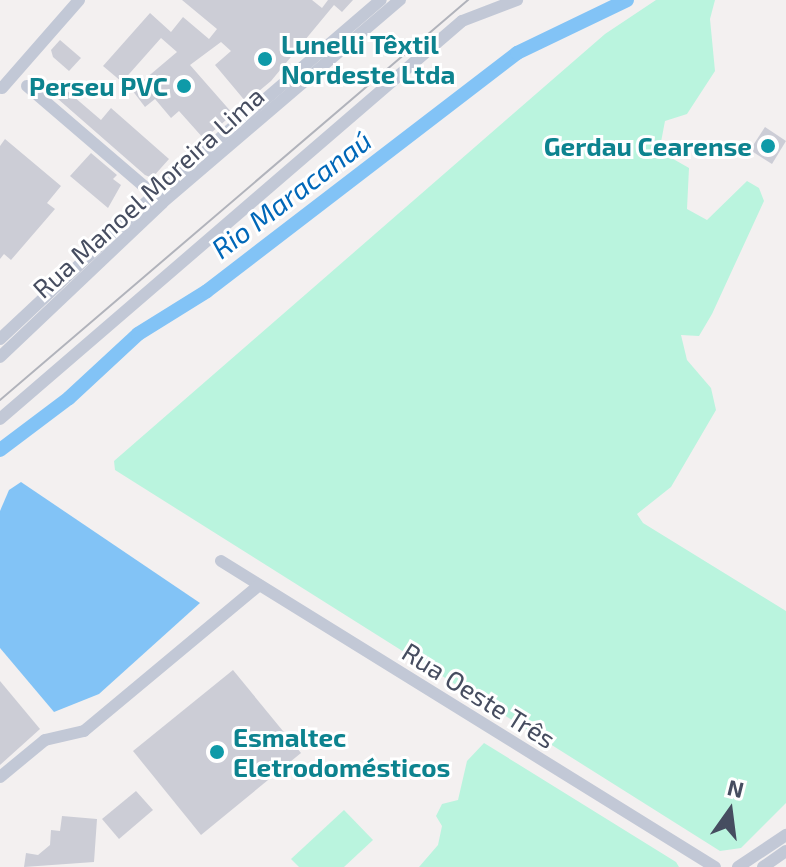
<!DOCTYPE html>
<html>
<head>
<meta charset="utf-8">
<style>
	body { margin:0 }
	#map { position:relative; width:786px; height:867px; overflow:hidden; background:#f3f0f0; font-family:"Exo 2",sans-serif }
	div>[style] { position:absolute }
	.green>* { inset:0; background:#baf4de }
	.water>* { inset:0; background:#82c3f6 }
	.river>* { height:14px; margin:-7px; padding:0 7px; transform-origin:7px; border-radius:7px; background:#82c3f6 }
	.building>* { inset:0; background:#cccdd6 }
	.minor>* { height:12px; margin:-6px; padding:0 6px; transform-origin:6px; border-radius:6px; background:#c2c8d6 }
	.rail>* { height:2px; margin:-1px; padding:0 1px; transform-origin:1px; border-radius:1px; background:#b1b3bb }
	.dots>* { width:22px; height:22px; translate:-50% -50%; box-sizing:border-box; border:4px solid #fff; border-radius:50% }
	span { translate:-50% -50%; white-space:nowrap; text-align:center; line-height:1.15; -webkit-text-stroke:6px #fff; paint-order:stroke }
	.culture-label { font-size:26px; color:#0d838f; font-weight:700 }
	.left { translate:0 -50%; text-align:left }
	.right { translate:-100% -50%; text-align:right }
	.street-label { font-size:26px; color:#464d60 }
	.water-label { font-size:28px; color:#0067b8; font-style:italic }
	.north { position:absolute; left:690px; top:771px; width:80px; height:80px; -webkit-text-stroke:6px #fff; paint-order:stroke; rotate:14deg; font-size:22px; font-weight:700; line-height:32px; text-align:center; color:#464d60 }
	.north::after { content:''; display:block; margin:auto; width:28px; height:36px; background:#464d60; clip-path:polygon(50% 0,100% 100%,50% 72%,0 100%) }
</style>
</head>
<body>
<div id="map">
	<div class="green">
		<div style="clip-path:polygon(656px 0,715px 0,710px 19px,715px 71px,687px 114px,665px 121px,661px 142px,668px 156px,689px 168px,687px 209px,707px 220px,747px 181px,759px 188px,764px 201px,712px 314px,699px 336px,681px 335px,687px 360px,711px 388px,716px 410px,671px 487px,637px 514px,643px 523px,786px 611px,786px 803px,741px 848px,720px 851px,115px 470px,114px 461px,605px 34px)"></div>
		<div style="clip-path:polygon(484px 743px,676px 862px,679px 867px,419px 867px,438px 845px,442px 826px,436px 816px,442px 804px,458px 800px,467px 761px)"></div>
		<div style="clip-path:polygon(344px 810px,373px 840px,344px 867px,299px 867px,291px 859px)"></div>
	</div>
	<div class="water">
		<div style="clip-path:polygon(21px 482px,200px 603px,99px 694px,54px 712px,0 648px,0 511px,9px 490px)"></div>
	</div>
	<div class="river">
		<div style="left:0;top:450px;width:86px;rotate:-37deg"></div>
		<div style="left:69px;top:398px;width:94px;rotate:-42.8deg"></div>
		<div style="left:138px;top:334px;width:81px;rotate:-31.9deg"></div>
		<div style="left:207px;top:291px;width:391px;rotate:-37.5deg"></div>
		<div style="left:517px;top:53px;width:122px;rotate:-25.7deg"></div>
	</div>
	<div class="building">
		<div style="clip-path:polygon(182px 0,312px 0,322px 8px,328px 0,353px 0,342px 12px,334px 5px,271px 81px,246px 102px,215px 65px,231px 51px,221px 42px,190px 65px,233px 114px,204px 139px,179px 111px,171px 118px,155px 99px,145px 107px,132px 90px,177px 52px,161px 38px,122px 82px,103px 66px,150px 13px,171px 32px,183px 17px,209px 39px,217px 29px)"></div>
		<div style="clip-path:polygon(60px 40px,81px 58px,69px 71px,53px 57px,51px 50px)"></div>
		<div style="clip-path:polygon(66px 90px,101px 120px,111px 108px,169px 159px,152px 178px,145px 175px,58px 99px)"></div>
		<div style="clip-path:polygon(765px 127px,786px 141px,772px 164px,750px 150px)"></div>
		<div style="clip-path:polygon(5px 139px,61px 186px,47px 203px,55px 209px,11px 260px,4px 254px,0 259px,0 146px)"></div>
		<div style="clip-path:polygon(91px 153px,117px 175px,113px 179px,121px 185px,108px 208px,70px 176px)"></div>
		<div style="clip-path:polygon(233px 670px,301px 753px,201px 835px,133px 751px)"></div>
		<div style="clip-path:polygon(0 681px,40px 729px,0 765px)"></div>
		<div style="clip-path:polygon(136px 791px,153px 810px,119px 839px,102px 819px)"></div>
		<div style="clip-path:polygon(62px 816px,97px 819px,94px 862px,24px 867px,26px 853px,38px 855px,50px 845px,51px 830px,60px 831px)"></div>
	</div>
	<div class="minor">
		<div style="left:27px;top:86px;width:167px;rotate:40.6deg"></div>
		<div style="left:2px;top:88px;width:117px;rotate:-48.8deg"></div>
		<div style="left:0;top:339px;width:211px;rotate:-43.1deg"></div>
		<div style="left:154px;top:195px;width:299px;rotate:-40.7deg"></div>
		<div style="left:0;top:357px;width:224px;rotate:-43.5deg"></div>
		<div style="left:162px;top:203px;width:313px;rotate:-40.5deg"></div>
		<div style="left:0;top:419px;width:610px;rotate:-40.74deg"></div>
		<div style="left:462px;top:21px;width:59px;rotate:-20.9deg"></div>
		<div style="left:221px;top:561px;width:581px;rotate:31.78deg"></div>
		<div style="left:0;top:777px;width:58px;rotate:-39.4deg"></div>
		<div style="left:45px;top:740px;width:40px;rotate:-13deg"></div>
		<div style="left:84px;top:731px;width:228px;rotate:-39.8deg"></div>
		<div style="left:738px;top:867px;width:58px;rotate:-33.7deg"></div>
		<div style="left:763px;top:867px;width:28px;rotate:-35deg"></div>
	</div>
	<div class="rail">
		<div style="left:0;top:400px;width:616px;rotate:-40.52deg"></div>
	</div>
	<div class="dots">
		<div style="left:265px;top:59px;background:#0f9aa8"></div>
		<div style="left:184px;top:86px;background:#0f9aa8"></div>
		<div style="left:768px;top:146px;background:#0f9aa8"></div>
		<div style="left:217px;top:752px;background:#0f9aa8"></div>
	</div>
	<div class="culture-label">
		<span class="left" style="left:281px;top:59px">Lunelli Têxtil<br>Nordeste Ltda</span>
		<span class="right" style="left:168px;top:86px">Perseu PVC</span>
		<span class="right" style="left:752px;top:146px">Gerdau Cearense</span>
		<span class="left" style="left:233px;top:752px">Esmaltec<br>Eletrodomésticos</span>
	</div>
	<div class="street-label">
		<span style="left:148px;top:192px;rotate:-42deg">Rua Manoel Moreira Lima</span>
		<span style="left:479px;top:695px;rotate:32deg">Rua Oeste Três</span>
	</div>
	<div class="water-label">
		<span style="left:291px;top:194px;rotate:-37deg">Rio Maracanaú</span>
	</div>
	<div class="north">N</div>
</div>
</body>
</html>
